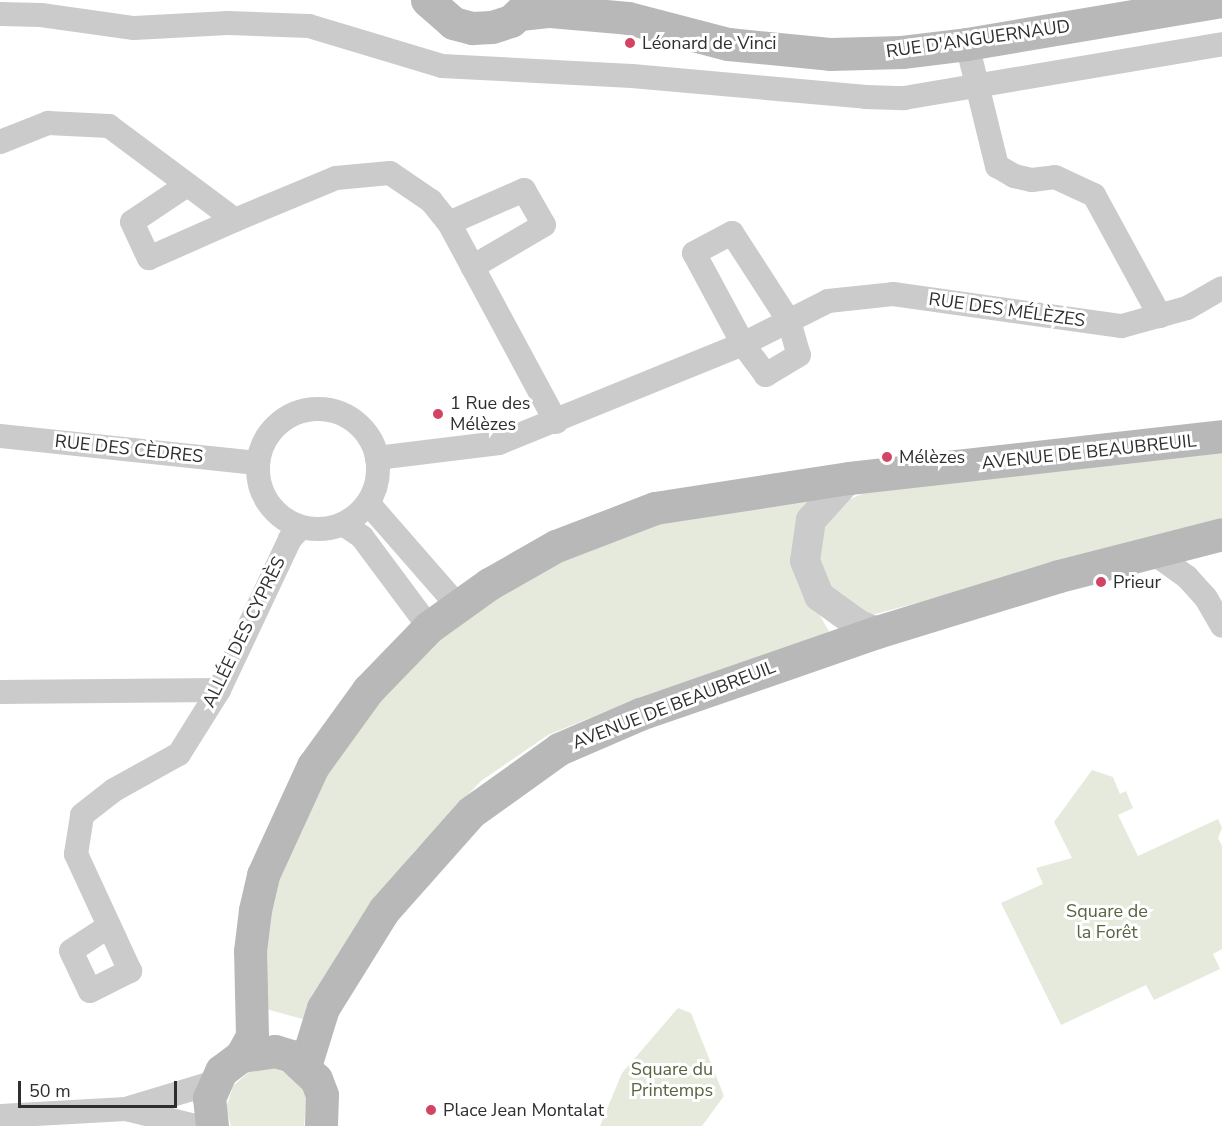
<!DOCTYPE html>
<html>
<head>
<meta charset="utf-8">
<style>
	body { margin:0 }
	#map { position:relative; width:1222px; height:1126px; overflow:hidden; background:#fff; font-family:"Nunito Sans",sans-serif }
	div>[style] { position:absolute }
	.green>* { inset:0; background:#e6eadd }
	.minor>* { height:24px; margin:-12px; padding:0 12px; transform-origin:12px; border-radius:12px; background:#cbcbcb }
	.minor>.ring { margin:-12px; padding:0; box-sizing:content-box; background:none; border:24px solid #cbcbcb; border-radius:50% }
	.tertiary>* { height:30px; margin:-15px; padding:0 15px; transform-origin:15px; border-radius:15px; background:#cbcbcb }
	.secondary>* { height:33px; margin:-16.5px; padding:0 16.5px; transform-origin:16.5px; border-radius:16.5px; background:#b8b8b8 }
	.dots>* { width:16px; height:16px; translate:-50% -50%; box-sizing:border-box; border:3px solid #fff; border-radius:50% }
	span { translate:-50% -50%; white-space:nowrap; text-align:center; line-height:1.15; -webkit-text-stroke:6px #fff; paint-order:stroke }
	.street-label { font-size:18px; color:#2e2e2e }
	.poi-label { font-size:18px; color:#2e2e2e }
	.left { translate:0 -50%; text-align:left }
	.park-label { font-size:18px; color:#576540 }
	.scale { position:absolute; left:18px; top:1081px; width:159px; height:27px; box-sizing:border-box; border:3px solid #2e2e2e; border-top:0; padding-left:8px; font-size:18px; line-height:21px; white-space:nowrap; color:#2e2e2e; -webkit-text-stroke:4px #fff; paint-order:stroke }
</style>
</head>
<body>
<div id="map">
	<div class="green">
		<div style="clip-path:polygon(1222px 448px,1222px 522px,864px 617px,830px 594px,815px 560px,829px 515px,846px 501px,875px 488px)"></div>
		<div style="clip-path:polygon(823px 496px,804px 588px,830px 633px,646px 695px,548px 735px,481px 781px,413px 853px,357px 928px,306px 1020px,266px 1009px,264px 937px,272px 888px,310px 796px,374px 702px,459px 622px,508px 584px,628px 529px)"></div>
		<div style="clip-path:polygon(1092px 770px,1113px 777px,1120px 794px,1126px 791px,1133px 808px,1118px 815px,1138px 856px,1218px 819px,1222px 828px,1218px 838px,1222px 846px,1222px 949px,1213px 954px,1220px 969px,1154px 1000px,1146px 985px,1061px 1025px,1001px 903px,1043px 884px,1036px 868px,1072px 858px,1054px 822px)"></div>
		<div style="clip-path:polygon(678px 1008px,691px 1013px,724px 1096px,702px 1126px,600px 1126px,622px 1073px)"></div>
		<div style="clip-path:polygon(273px 1067px,294px 1077px,307px 1096px,304px 1126px,231px 1126px,226px 1108px,233px 1086px,250px 1071px)"></div>
	</div>
	<div class="minor">
		<div style="left:0;top:14px;width:41px;rotate:1.4deg"></div>
		<div style="left:41px;top:15px;width:94px;rotate:8deg"></div>
		<div style="left:134px;top:28px;width:94px;rotate:-3deg"></div>
		<div style="left:228px;top:23px;width:81px;rotate:2.1deg"></div>
		<div style="left:309px;top:26px;width:139px;rotate:16.7deg"></div>
		<div style="left:442px;top:66px;width:190px;rotate:3deg"></div>
		<div style="left:632px;top:76px;width:235px;rotate:5.1deg"></div>
		<div style="left:866px;top:97px;width:38px;rotate:2deg"></div>
		<div style="left:904px;top:98px;width:323px;rotate:-9.6deg"></div>
		<div style="left:967px;top:44px;width:126px;rotate:76.2deg"></div>
		<div style="left:997px;top:166px;width:20px;rotate:30deg"></div>
		<div style="left:1014px;top:176px;width:18px;rotate:13deg"></div>
		<div style="left:1032px;top:180px;width:23px;rotate:-7deg"></div>
		<div style="left:1055px;top:177px;width:43px;rotate:24.8deg"></div>
		<div style="left:1094px;top:195px;width:138px;rotate:61.4deg"></div>
		<div style="left:0;top:142px;width:52px;rotate:-21.6deg"></div>
		<div style="left:48px;top:123px;width:61px;rotate:2.8deg"></div>
		<div style="left:109px;top:126px;width:157px;rotate:36.7deg"></div>
		<div style="left:235px;top:220px;width:109px;rotate:-22.6deg"></div>
		<div style="left:336px;top:178px;width:54px;rotate:-5.3deg"></div>
		<div style="left:390px;top:173px;width:50px;rotate:34.3deg"></div>
		<div style="left:431px;top:201px;width:28px;rotate:51deg"></div>
		<div style="left:449px;top:223px;width:226px;rotate:61.7deg"></div>
		<div style="left:187px;top:185px;width:66px;rotate:146.1deg"></div>
		<div style="left:132px;top:222px;width:40px;rotate:65deg"></div>
		<div style="left:149px;top:258px;width:94px;rotate:-23.8deg"></div>
		<div style="left:449px;top:223px;width:82px;rotate:-23.7deg"></div>
		<div style="left:524px;top:190px;width:40px;rotate:60.3deg"></div>
		<div style="left:544px;top:225px;width:83px;rotate:149.7deg"></div>
		<div style="left:732px;top:233px;width:105px;rotate:57.1deg"></div>
		<div style="left:789px;top:321px;width:35px;rotate:74deg"></div>
		<div style="left:799px;top:355px;width:39px;rotate:149deg"></div>
		<div style="left:766px;top:375px;width:39px;rotate:-127deg"></div>
		<div style="left:743px;top:344px;width:103px;rotate:-118.3deg"></div>
		<div style="left:694px;top:253px;width:43px;rotate:-27.8deg"></div>
		<div class="ring" style="left:258px;top:409px;width:96px;height:96px"></div>
		<div style="left:0;top:436px;width:258px;rotate:6deg"></div>
		<div style="left:377px;top:458px;width:123px;rotate:-7deg"></div>
		<div style="left:499px;top:443px;width:263px;rotate:-22.1deg"></div>
		<div style="left:743px;top:344px;width:95px;rotate:-26.8deg"></div>
		<div style="left:828px;top:301px;width:65px;rotate:-6.1deg"></div>
		<div style="left:893px;top:294px;width:231px;rotate:8deg"></div>
		<div style="left:1122px;top:326px;width:67px;rotate:-15.5deg"></div>
		<div style="left:1187px;top:308px;width:40px;rotate:-29.7deg"></div>
		<div style="left:368px;top:503px;width:135px;rotate:48.9deg"></div>
		<div style="left:343px;top:524px;width:23px;rotate:34deg"></div>
		<div style="left:362px;top:537px;width:112px;rotate:53.3deg"></div>
		<div style="left:1152px;top:552px;width:43px;rotate:35.5deg"></div>
		<div style="left:1187px;top:577px;width:28px;rotate:48deg"></div>
		<div style="left:1206px;top:598px;width:32px;rotate:60deg"></div>
		<div style="left:0;top:692px;width:219px;rotate:-0.5deg"></div>
		<div style="left:109px;top:926px;width:45px;rotate:146.7deg"></div>
		<div style="left:71px;top:951px;width:44px;rotate:64.6deg"></div>
		<div style="left:90px;top:991px;width:45px;rotate:-26.6deg"></div>
		<div style="left:130px;top:971px;width:129px;rotate:-114.8deg"></div>
		<div style="left:76px;top:854px;width:39px;rotate:-81deg"></div>
		<div style="left:82px;top:815px;width:41px;rotate:-38deg"></div>
		<div style="left:114px;top:790px;width:74px;rotate:-29deg"></div>
		<div style="left:179px;top:754px;width:75px;rotate:-58deg"></div>
		<div style="left:219px;top:690px;width:167px;rotate:-64.8deg"></div>
		<div style="left:290px;top:539px;width:16px;rotate:-47deg"></div>
		<div style="left:129px;top:1108px;width:90px;rotate:-16.8deg"></div>
		<div style="left:0;top:1116px;width:126px;rotate:-3.2deg"></div>
		<div style="left:126px;top:1109px;width:71px;rotate:13.8deg"></div>
	</div>
	<div class="tertiary">
		<div style="left:849px;top:478px;width:57px;rotate:132.1deg"></div>
		<div style="left:811px;top:520px;width:41px;rotate:98.3deg"></div>
		<div style="left:805px;top:561px;width:38px;rotate:68deg"></div>
		<div style="left:819px;top:596px;width:49px;rotate:35.9deg"></div>
		<div style="left:859px;top:625px;width:19px;rotate:21deg"></div>
	</div>
	<div class="secondary">
		<div style="left:427px;top:0;width:35px;rotate:41deg"></div>
		<div style="left:453px;top:23px;width:20px;rotate:15deg"></div>
		<div style="left:472px;top:28px;width:20px;rotate:-3deg"></div>
		<div style="left:492px;top:27px;width:20px;rotate:-18deg"></div>
		<div style="left:511px;top:21px;width:30px;rotate:-44deg"></div>
		<div style="left:520px;top:14px;width:30px;rotate:-6deg"></div>
		<div style="left:550px;top:11px;width:78px;rotate:5.1deg"></div>
		<div style="left:628px;top:18px;width:103px;rotate:14.6deg"></div>
		<div style="left:728px;top:44px;width:102px;rotate:5.6deg"></div>
		<div style="left:830px;top:54px;width:72px;rotate:-1.6deg"></div>
		<div style="left:902px;top:52px;width:65px;rotate:-7deg"></div>
		<div style="left:967px;top:44px;width:259px;rotate:-9.6deg"></div>
		<div style="left:241px;top:1056px;width:23px;rotate:-61deg"></div>
		<div style="left:252px;top:1036px;width:85px;rotate:-91.3deg"></div>
		<div style="left:250px;top:951px;width:41px;rotate:-83deg"></div>
		<div style="left:255px;top:910px;width:36px;rotate:-77deg"></div>
		<div style="left:263px;top:875px;width:120px;rotate:-65.4deg"></div>
		<div style="left:313px;top:766px;width:94px;rotate:-54.1deg"></div>
		<div style="left:368px;top:690px;width:88px;rotate:-45.9deg"></div>
		<div style="left:429px;top:627px;width:74px;rotate:-35.6deg"></div>
		<div style="left:489px;top:584px;width:77px;rotate:-29.6deg"></div>
		<div style="left:556px;top:546px;width:106px;rotate:-21deg"></div>
		<div style="left:655px;top:508px;width:196px;rotate:-8.8deg"></div>
		<div style="left:849px;top:478px;width:375px;rotate:-6.4deg"></div>
		<div style="left:305px;top:1066px;width:61px;rotate:-72.8deg"></div>
		<div style="left:323px;top:1008px;width:115px;rotate:-58.1deg"></div>
		<div style="left:384px;top:910px;width:131px;rotate:-48.4deg"></div>
		<div style="left:471px;top:812px;width:108px;rotate:-35.6deg"></div>
		<div style="left:559px;top:749px;width:88px;rotate:-23.4deg"></div>
		<div style="left:640px;top:714px;width:251px;rotate:-19.1deg"></div>
		<div style="left:877px;top:632px;width:190px;rotate:-17.1deg"></div>
		<div style="left:1059px;top:576px;width:168px;rotate:-14.4deg"></div>
		<div style="left:212px;top:1126px;width:28px;rotate:-96deg"></div>
		<div style="left:209px;top:1098px;width:30px;rotate:-66deg"></div>
		<div style="left:221px;top:1071px;width:25px;rotate:-37deg"></div>
		<div style="left:241px;top:1056px;width:34px;rotate:-8deg"></div>
		<div style="left:275px;top:1051px;width:17px;rotate:17deg"></div>
		<div style="left:291px;top:1056px;width:34px;rotate:43deg"></div>
		<div style="left:316px;top:1079px;width:17px;rotate:69deg"></div>
		<div style="left:322px;top:1095px;width:31px;rotate:92deg"></div>
	</div>
	<div class="dots">
		<div style="left:630px;top:43px;background:#d24364"></div>
		<div style="left:438px;top:414px;background:#d24364"></div>
		<div style="left:887px;top:457px;background:#d24364"></div>
		<div style="left:1101px;top:582px;background:#d24364"></div>
		<div style="left:431px;top:1110px;background:#d24364"></div>
	</div>
	<div class="street-label">
		<span style="left:978px;top:39px;rotate:-8deg">RUE D'ANGUERNAUD</span>
		<span style="left:1007px;top:310px;rotate:8deg">RUE DES MÉLÈZES</span>
		<span style="left:129px;top:449px;rotate:6deg">RUE DES CÈDRES</span>
		<span style="left:1089px;top:452px;rotate:-6deg">AVENUE DE BEAUBREUIL</span>
		<span style="left:244px;top:632px;rotate:-64deg">ALLÉE DES CYPRÈS</span>
		<span style="left:674px;top:705px;rotate:-21deg">AVENUE DE BEAUBREUIL</span>
	</div>
	<div class="poi-label">
		<span class="left" style="left:642px;top:43px">Léonard de Vinci</span>
		<span class="left" style="left:450px;top:414px">1 Rue des<br>Mélèzes</span>
		<span class="left" style="left:899px;top:457px">Mélèzes</span>
		<span class="left" style="left:1113px;top:582px">Prieur</span>
		<span class="left" style="left:443px;top:1110px">Place Jean Montalat</span>
	</div>
	<div class="park-label">
		<span style="left:1107px;top:922px">Square de<br>la Forêt</span>
		<span style="left:672px;top:1080px">Square du<br>Printemps</span>
	</div>
	<div class="scale">50 m</div>
</div>
</body>
</html>
